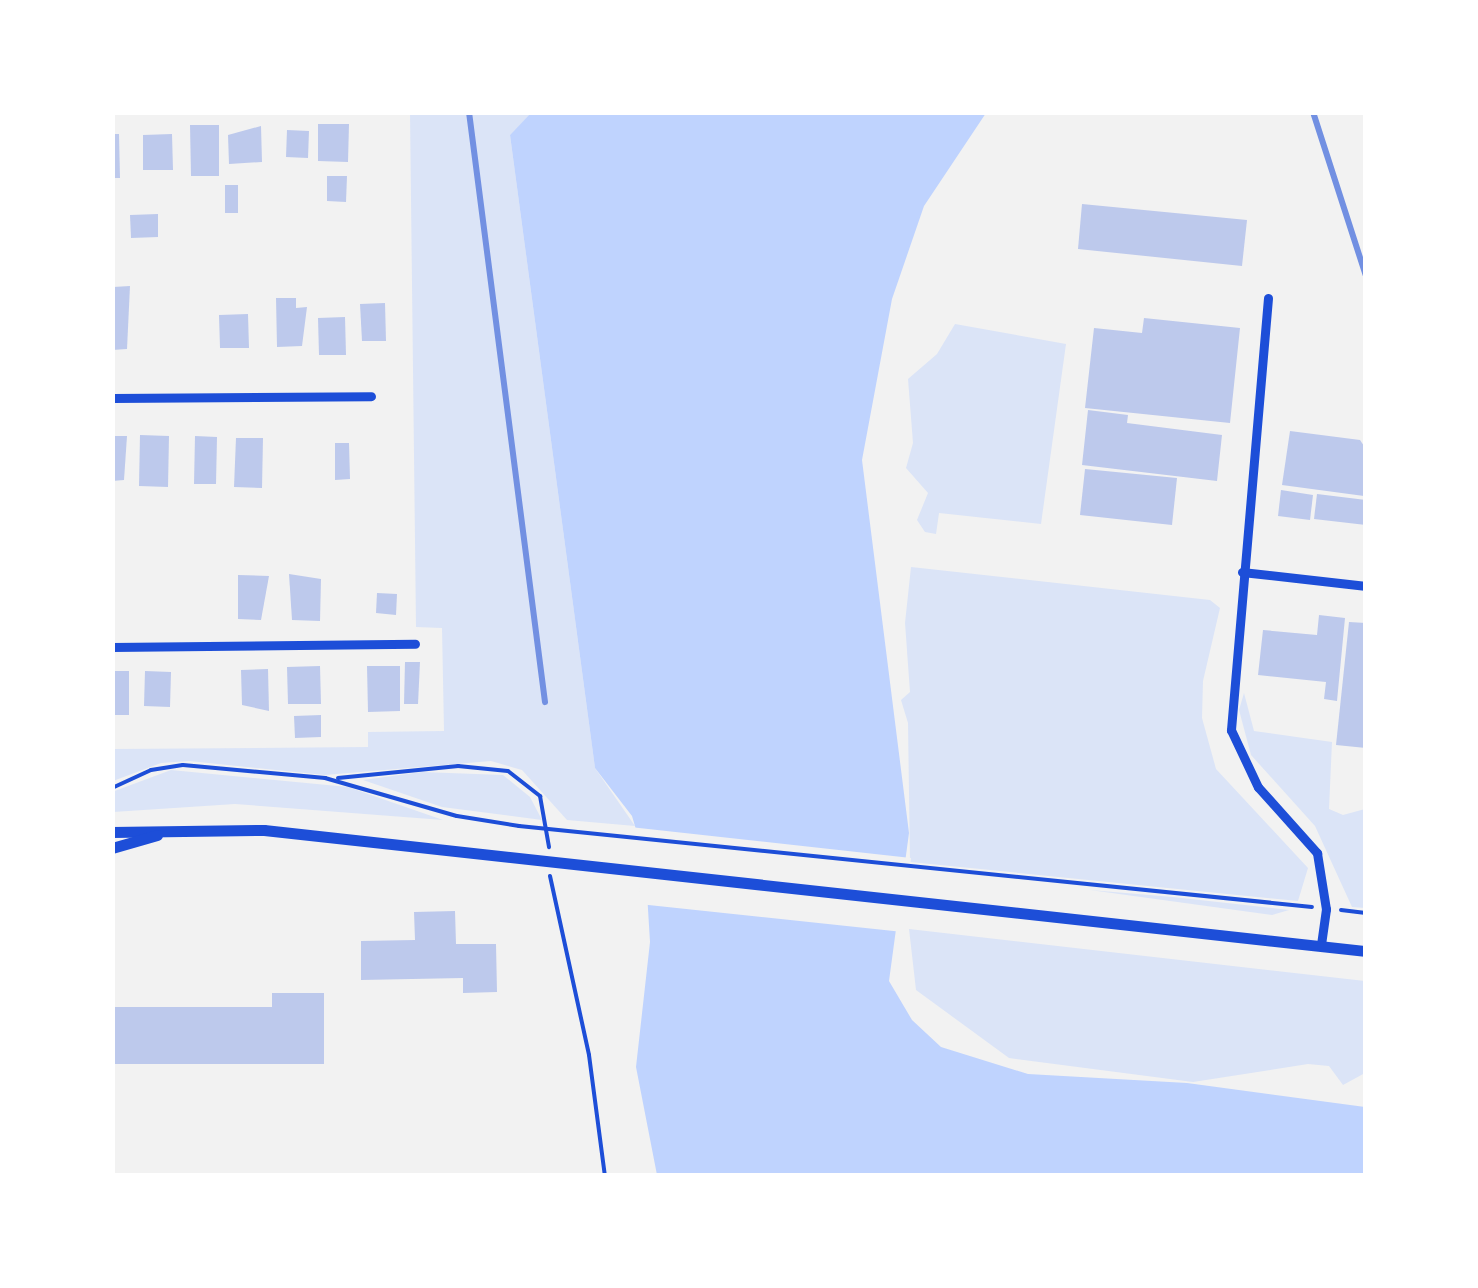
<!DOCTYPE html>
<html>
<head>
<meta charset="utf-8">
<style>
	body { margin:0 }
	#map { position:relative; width:1478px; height:1288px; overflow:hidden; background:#f2f2f2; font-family:Roboto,sans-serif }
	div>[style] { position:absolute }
	.green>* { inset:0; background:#dbe4f7 }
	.water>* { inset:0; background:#bfd3fe }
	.pier>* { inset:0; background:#f2f2f2 }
	.building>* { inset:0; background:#bdc9ec }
	.path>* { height:4px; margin:-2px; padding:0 2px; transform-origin:2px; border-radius:2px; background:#1d4ed8 }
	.minor>* { height:9px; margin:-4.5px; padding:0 4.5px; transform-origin:4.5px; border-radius:4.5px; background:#1d4ed8 }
	.secondary>* { height:11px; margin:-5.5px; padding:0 5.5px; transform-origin:5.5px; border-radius:5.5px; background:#1d4ed8 }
	.rail>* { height:6px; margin:-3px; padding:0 3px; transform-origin:3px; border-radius:3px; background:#7290e2 }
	span { translate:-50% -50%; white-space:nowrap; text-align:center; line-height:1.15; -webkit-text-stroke:8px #fff; paint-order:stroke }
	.frame { position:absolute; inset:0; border:115px solid #fff; pointer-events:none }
</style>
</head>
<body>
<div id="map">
	<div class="green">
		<div style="clip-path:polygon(410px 113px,532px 113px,510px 135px,595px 768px,635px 826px,567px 820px,522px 770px,491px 761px,325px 775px,189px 761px,161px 763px,113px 781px,113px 749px,368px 747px,368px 732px,444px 731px,442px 628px,416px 627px)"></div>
		<div style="clip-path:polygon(955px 324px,1066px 344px,1041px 524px,939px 513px,936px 534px,925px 532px,917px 520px,928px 493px,906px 468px,913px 443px,908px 379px,937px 354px)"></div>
		<div style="clip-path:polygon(911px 567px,1210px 600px,1220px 608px,1203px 681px,1202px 718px,1216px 769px,1308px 868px,1298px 901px,910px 862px,908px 723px,901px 700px,910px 692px,905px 623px)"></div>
		<div style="clip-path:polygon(1244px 693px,1254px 731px,1332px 742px,1329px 809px,1343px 815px,1365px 809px,1365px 908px,1352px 907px,1315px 826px,1251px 755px,1239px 710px)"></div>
		<div style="clip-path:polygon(171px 770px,348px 787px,443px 820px,235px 804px,113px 812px,112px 792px)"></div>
		<div style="clip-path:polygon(422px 772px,503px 775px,530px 797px,542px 820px,442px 807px,363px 780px)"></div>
		<div style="clip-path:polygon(1090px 890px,1173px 897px,1289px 910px,1272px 915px)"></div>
		<div style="clip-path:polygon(909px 929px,1365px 981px,1365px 1073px,1343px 1085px,1329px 1066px,1308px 1064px,1193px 1082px,1009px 1058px,916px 990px)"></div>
	</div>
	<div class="water">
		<div style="clip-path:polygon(532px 112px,986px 113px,924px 206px,892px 299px,862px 460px,909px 833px,889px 981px,912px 1020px,941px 1047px,1028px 1074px,1187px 1083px,1365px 1107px,1365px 1175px,657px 1175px,636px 1067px,650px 942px,645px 860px,632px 816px,595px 768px,510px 135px)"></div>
	</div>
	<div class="pier">
		<div style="clip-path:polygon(630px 827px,911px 858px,903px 932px,639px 904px,640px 860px)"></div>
	</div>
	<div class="building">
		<div style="clip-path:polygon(318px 124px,349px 124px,348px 162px,318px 161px)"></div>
		<div style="clip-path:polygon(190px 125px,219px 125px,219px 176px,191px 176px)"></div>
		<div style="clip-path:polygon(261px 126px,262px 162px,229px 164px,228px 135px)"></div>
		<div style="clip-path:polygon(287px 130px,309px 131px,308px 158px,286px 157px)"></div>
		<div style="clip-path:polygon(112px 134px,119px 134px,120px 178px,112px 178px)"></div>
		<div style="clip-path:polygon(172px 134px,173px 170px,143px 170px,143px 135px)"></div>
		<div style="clip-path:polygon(327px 176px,347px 176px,346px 202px,327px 201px)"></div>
		<div style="clip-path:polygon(225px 185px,238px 185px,238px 213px,225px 213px)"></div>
		<div style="clip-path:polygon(1082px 204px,1247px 220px,1242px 266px,1078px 249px)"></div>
		<div style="clip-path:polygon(158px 214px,158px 237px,131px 238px,130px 215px)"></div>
		<div style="clip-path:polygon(130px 286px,127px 349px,112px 350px,113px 287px)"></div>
		<div style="clip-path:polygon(276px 298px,296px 298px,296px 308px,307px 307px,302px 346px,277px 347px)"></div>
		<div style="clip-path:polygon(385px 303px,386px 341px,362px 341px,360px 304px)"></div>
		<div style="clip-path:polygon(248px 314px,249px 348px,220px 348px,219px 315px)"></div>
		<div style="clip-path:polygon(345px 317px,346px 355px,319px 355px,318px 318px)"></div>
		<div style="clip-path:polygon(1144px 318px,1240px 328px,1230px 423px,1085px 408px,1094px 328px,1142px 333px)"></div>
		<div style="clip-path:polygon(1088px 410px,1128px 415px,1127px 423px,1222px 435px,1217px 481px,1082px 465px)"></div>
		<div style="clip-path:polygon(1290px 431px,1360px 440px,1366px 449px,1364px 496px,1282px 485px)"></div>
		<div style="clip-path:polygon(140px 435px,169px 436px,168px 487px,139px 486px)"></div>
		<div style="clip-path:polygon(112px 436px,127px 436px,124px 480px,112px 481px)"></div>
		<div style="clip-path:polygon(195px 436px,217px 437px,216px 484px,194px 484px)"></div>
		<div style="clip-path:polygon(236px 438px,263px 438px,262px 488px,234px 487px)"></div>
		<div style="clip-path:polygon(335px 443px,349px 443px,350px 479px,335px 480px)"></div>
		<div style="clip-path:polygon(1085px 469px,1177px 478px,1172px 525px,1080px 515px)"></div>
		<div style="clip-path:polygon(1281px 490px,1313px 495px,1310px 520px,1278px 516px)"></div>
		<div style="clip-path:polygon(1317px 494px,1366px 500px,1366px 525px,1314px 519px)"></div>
		<div style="clip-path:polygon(289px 574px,321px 579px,320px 621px,292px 620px)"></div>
		<div style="clip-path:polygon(238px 575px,269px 576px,261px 620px,238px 619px)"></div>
		<div style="clip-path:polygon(377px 593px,397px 594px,396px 615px,376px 613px)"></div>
		<div style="clip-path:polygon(1319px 615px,1345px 618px,1337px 701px,1324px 699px,1326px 682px,1258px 675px,1263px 630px,1317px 635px)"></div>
		<div style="clip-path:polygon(1349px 622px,1366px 623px,1366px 748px,1336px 745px)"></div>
		<div style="clip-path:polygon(405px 662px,420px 662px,418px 704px,404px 704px)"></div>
		<div style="clip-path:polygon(320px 666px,321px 704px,288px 704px,287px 667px)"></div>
		<div style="clip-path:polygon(367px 666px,400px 666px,400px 711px,368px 712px)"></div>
		<div style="clip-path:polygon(268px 669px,269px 711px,242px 705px,241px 670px)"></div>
		<div style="clip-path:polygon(112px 671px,129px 671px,129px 715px,112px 715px)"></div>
		<div style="clip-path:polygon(145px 671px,171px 672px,170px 707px,144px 706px)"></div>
		<div style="clip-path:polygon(321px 715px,321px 737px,295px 738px,294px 716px)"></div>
		<div style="clip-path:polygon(455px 911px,456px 944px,496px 944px,497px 992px,463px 993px,463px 978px,361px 980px,361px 941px,415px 940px,414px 912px)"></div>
		<div style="clip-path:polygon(272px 993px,324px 993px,324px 1064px,112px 1064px,112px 1007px,272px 1007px)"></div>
	</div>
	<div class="path">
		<div style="left:338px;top:778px;width:121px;rotate:-5.7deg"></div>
		<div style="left:458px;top:766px;width:50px;rotate:5.7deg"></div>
		<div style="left:508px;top:771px;width:41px;rotate:38deg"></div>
		<div style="left:540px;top:796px;width:52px;rotate:80deg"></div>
		<div style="left:112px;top:788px;width:43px;rotate:-24.8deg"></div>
		<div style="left:151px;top:770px;width:32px;rotate:-9deg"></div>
		<div style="left:183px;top:765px;width:143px;rotate:5.2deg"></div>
		<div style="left:325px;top:778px;width:137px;rotate:16.1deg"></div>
		<div style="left:457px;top:816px;width:63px;rotate:9.2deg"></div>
		<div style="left:519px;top:826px;width:797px;rotate:5.83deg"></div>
		<div style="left:550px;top:876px;width:183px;rotate:77.7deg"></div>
		<div style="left:589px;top:1055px;width:122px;rotate:82.5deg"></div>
		<div style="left:1341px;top:910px;width:25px;rotate:7deg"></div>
	</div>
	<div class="minor">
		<div style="left:1268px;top:298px;width:434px;rotate:94.9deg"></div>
		<div style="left:1231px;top:730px;width:63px;rotate:64.7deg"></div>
		<div style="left:1258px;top:787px;width:89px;rotate:48.2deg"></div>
		<div style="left:1317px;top:853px;width:57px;rotate:80.9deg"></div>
		<div style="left:1326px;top:909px;width:37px;rotate:98deg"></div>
		<div style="left:112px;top:398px;width:259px;rotate:-0.4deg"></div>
		<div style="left:1242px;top:572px;width:125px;rotate:6.4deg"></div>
		<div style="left:112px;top:647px;width:303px;rotate:-0.6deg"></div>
	</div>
	<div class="secondary">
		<div style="left:112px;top:832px;width:152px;rotate:-0.8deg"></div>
		<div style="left:264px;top:830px;width:1109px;rotate:6.27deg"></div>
		<div style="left:112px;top:848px;width:47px;rotate:-16.1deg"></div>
	</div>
	<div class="rail">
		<div style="left:469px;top:112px;width:595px;rotate:82.66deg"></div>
		<div style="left:1313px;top:112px;width:172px;rotate:72.1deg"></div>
	</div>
	<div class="frame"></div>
</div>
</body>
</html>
